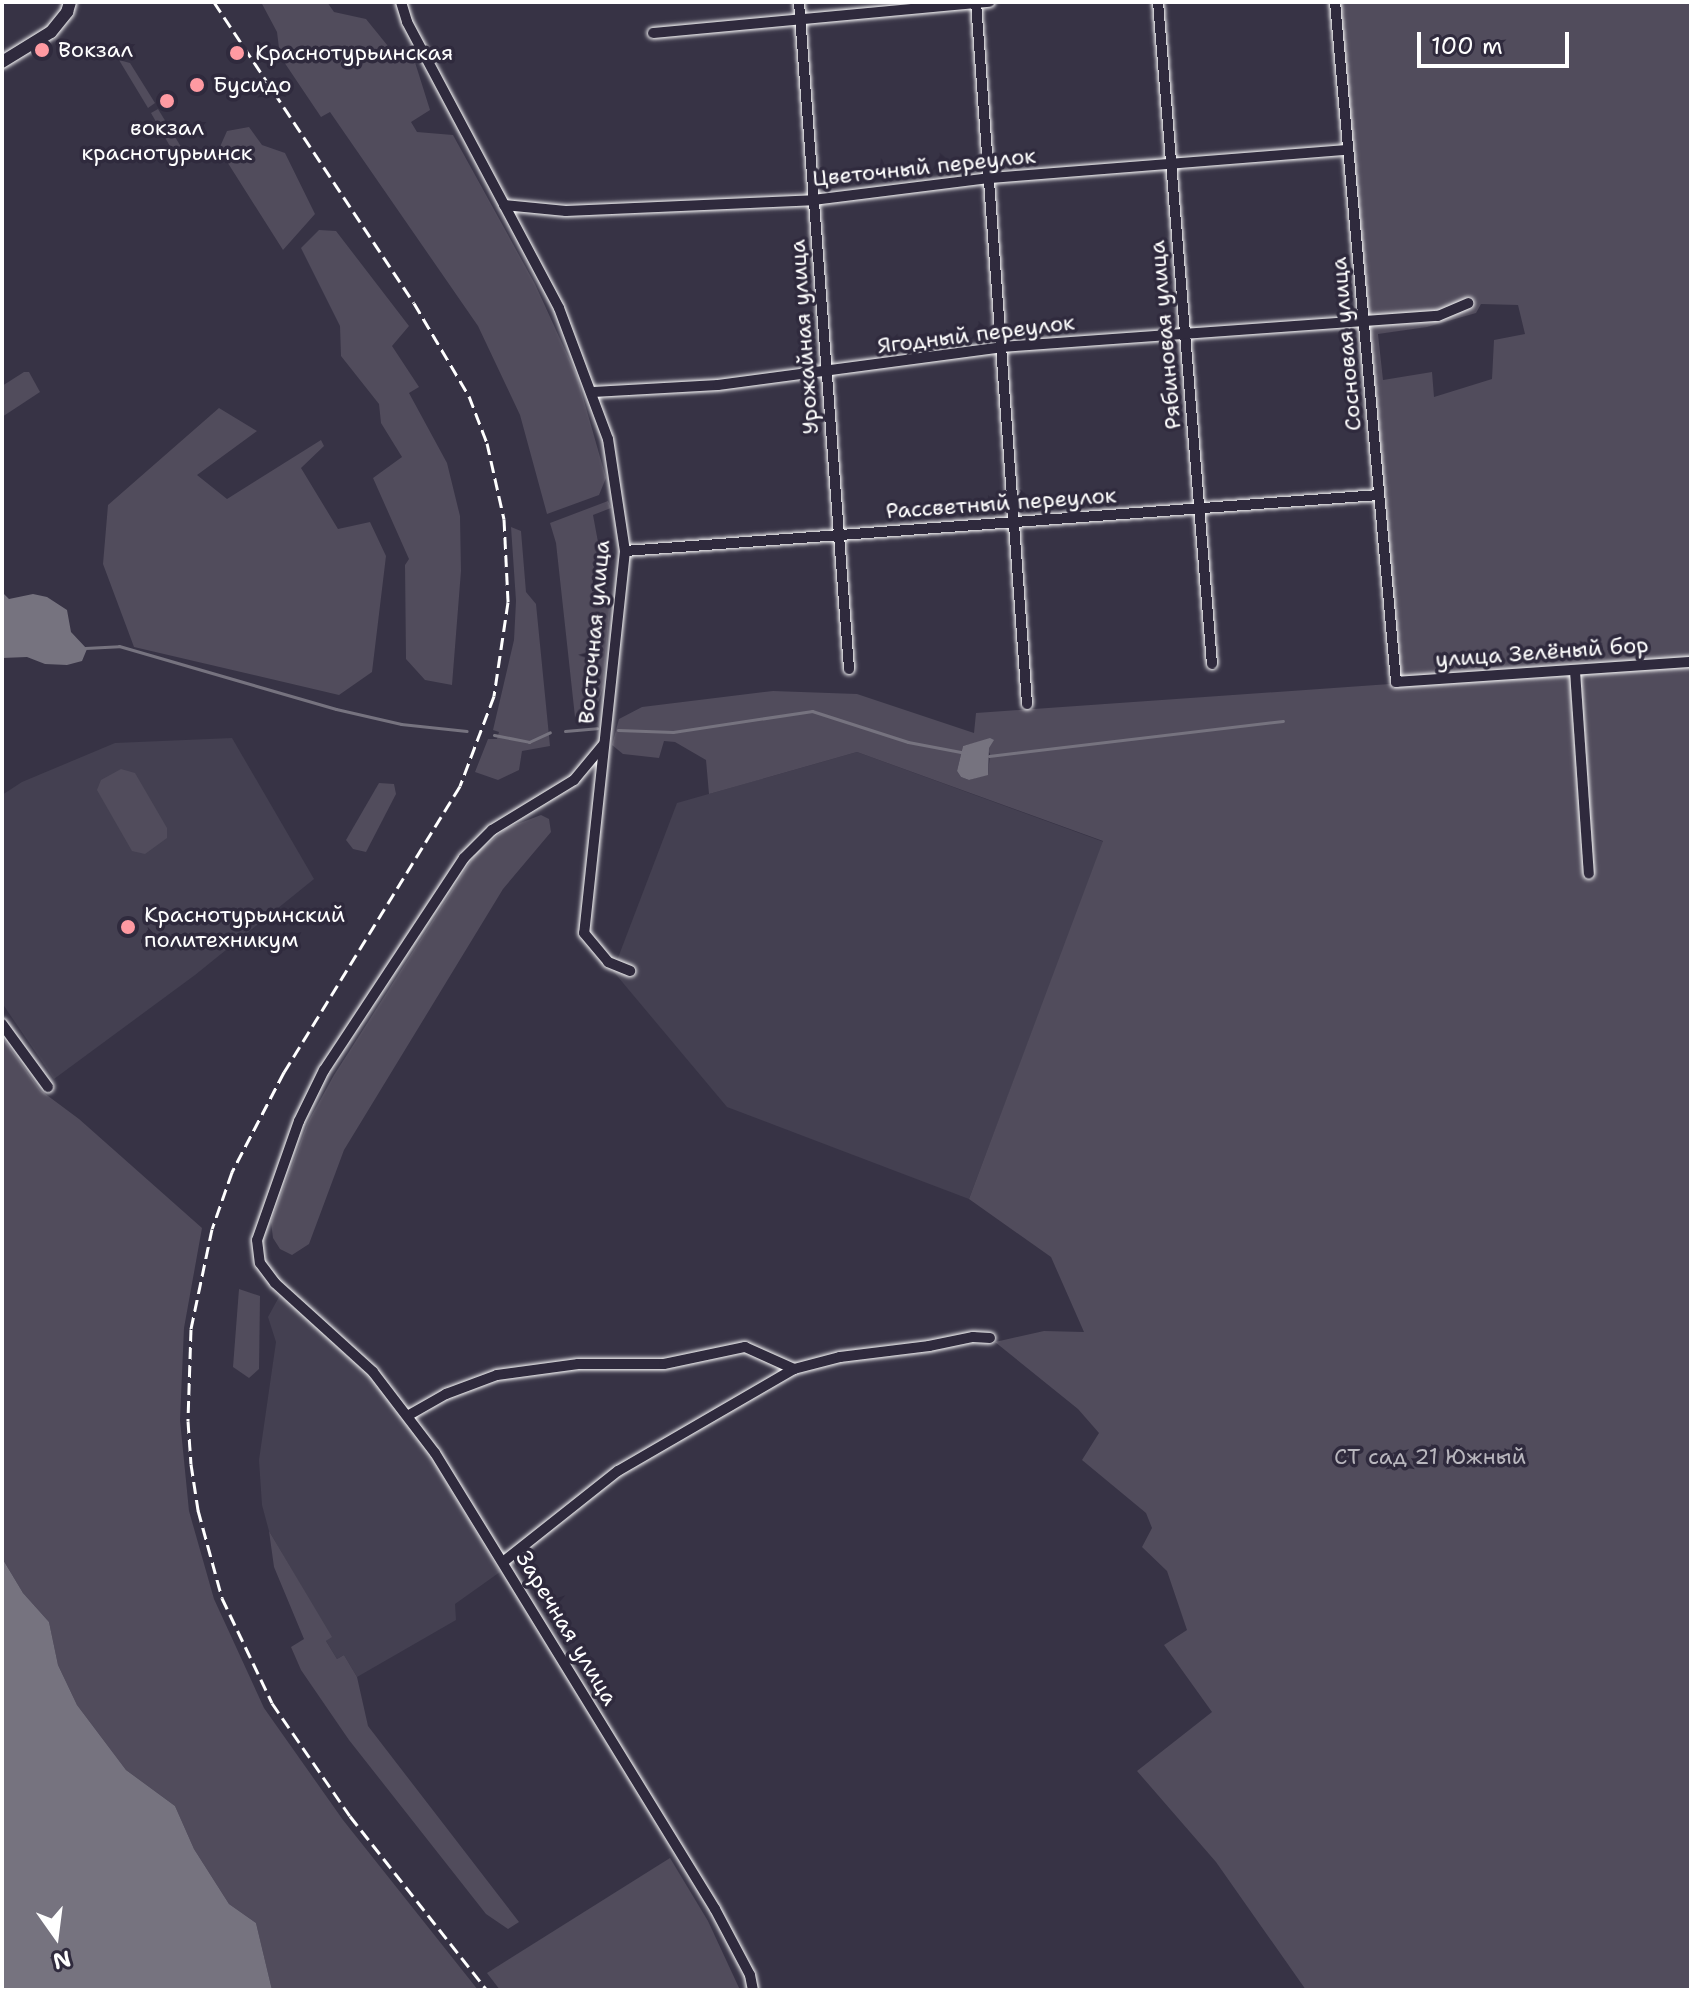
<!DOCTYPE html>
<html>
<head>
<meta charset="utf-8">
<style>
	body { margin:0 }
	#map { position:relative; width:1693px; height:1992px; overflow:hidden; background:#373345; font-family:"Shantell Sans",sans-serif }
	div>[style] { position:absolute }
	.built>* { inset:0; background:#444051 }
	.green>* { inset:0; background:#514c5c }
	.water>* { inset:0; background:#76737f }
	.stream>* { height:3px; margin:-1.5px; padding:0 1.5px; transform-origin:1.5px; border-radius:1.5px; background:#76737f }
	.roads { filter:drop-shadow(0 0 2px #fff) drop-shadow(0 0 2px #fff) }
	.minor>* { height:10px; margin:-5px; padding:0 5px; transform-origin:5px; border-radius:5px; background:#2f2a3d }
	.major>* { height:12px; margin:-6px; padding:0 6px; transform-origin:6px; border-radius:6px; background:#2f2a3d }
	.rail>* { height:3px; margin-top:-1.5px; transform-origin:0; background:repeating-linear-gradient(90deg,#fff 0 12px,transparent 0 18px) }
	.dots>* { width:22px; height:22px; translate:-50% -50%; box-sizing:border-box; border:4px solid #2f2a3d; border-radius:50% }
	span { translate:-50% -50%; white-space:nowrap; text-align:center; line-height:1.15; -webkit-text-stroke:7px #2f2a3d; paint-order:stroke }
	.poi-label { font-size:22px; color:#fff }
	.left { translate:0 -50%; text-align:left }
	.street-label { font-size:22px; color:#fff }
	.park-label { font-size:22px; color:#b9b7be }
	.frame { position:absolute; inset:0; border:4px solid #fff; pointer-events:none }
	.north { position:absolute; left:16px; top:1896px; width:80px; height:80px; -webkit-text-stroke:6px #2f2a3d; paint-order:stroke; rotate:166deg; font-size:22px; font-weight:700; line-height:32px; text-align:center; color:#fff }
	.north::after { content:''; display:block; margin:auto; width:28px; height:36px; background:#fff; clip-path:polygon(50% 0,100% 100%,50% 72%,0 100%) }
	.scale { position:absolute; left:1417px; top:32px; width:152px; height:36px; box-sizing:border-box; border:4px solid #fff; border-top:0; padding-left:10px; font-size:24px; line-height:28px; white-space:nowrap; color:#fff; -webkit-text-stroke:6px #2f2a3d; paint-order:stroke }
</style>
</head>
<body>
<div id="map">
	<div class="built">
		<div style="clip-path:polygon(232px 738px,314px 879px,195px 975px,54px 1079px,2px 1003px,2px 795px,22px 782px,115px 743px)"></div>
		<div style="clip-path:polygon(857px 752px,1104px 842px,969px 1199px,727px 1107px,613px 971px,677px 803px)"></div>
		<div style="clip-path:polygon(280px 1295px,371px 1375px,407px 1417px,500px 1572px,455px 1604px,456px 1620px,357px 1677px,344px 1655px,337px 1659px,326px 1641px,331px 1637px,269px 1531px,262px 1505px,259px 1460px,276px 1342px,268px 1317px)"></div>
	</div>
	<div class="green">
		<div style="clip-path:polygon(261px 2px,327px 2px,334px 12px,366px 19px,396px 56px,414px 59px,430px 110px,411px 122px,417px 132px,453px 135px,535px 284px,577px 376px,606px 478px,599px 495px,547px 514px,520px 415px,478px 326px,330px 112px,321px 117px,280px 56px,277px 32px)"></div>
		<div style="clip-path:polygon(evenodd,1340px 2px,1691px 2px,1691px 1990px,1306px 1990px,1216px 1862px,1137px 1771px,1212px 1712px,1164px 1645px,1187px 1630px,1167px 1571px,1142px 1547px,1152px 1528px,1146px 1513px,1082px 1460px,1099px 1433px,1078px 1409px,995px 1342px,1044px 1331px,1084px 1332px,1051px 1257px,969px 1199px,1103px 841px,857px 752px,709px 794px,706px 760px,675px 742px,664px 741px,659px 758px,623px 754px,612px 745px,619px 719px,642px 707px,773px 691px,857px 694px,974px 733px,976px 713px,1390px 684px,1400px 674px,1340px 2px,1481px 304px,1518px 305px,1525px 334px,1494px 340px,1492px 379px,1434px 397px,1432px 372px,1383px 380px,1378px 334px,1427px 327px,1476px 313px,1481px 304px,1340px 2px,983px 741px,990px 754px,988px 774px,969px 780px,961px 777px,957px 771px,963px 746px,983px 741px)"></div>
		<div style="clip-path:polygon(119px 60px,130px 63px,155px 103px,148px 108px)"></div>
		<div style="clip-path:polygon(158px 109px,183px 150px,180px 152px,171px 148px,151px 113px)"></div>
		<div style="clip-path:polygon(249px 127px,262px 145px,285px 153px,315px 214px,283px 250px,219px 149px,227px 131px)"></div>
		<div style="clip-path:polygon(319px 230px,336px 231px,409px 326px,392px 346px,419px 387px,409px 393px,447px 463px,460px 516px,461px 571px,452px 685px,425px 680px,406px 659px,405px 565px,409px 559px,373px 478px,402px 457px,381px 423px,379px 404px,341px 356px,340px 326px,301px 248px)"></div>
		<div style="clip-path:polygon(24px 372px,29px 372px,40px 392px,2px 417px,2px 386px)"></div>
		<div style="clip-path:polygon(219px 408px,257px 431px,197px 475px,227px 499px,321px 440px,324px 446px,301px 468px,338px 529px,370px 522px,386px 556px,372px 672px,339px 695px,134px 647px,103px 564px,108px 505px)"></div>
		<div style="clip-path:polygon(608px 501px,611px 508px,593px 515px,610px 607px,603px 687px,599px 701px,575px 717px,556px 543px,550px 523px)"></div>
		<div style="clip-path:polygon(511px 527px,521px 531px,526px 592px,536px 604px,550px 746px,522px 751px,519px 770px,498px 780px,475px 772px,488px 739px,497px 739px,499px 732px,493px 730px,514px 640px,516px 601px)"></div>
		<div style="clip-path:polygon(121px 769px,135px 773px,167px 828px,167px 838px,145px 854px,132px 851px,97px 790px,101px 780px)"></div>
		<div style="clip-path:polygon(379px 783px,394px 784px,396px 794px,366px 852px,353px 849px,346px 840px)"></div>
		<div style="clip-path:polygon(541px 815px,549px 819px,551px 832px,503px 889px,344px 1150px,309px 1244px,292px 1255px,280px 1249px,273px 1238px,271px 1222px,308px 1122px,334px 1075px,476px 853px,507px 828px)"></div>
		<div style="clip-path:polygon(2px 1037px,40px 1090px,79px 1119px,202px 1228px,184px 1328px,180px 1420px,189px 1511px,214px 1599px,264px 1708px,343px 1820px,478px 1990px,272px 1990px,256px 1923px,229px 1904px,194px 1849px,175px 1806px,126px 1770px,77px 1705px,58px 1665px,49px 1622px,23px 1593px,2px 1558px)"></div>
		<div style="clip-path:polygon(239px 1289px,260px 1296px,259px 1369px,249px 1378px,233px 1367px)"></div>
		<div style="clip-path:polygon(269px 1531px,332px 1637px,326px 1641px,337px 1659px,344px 1655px,357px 1677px,368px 1726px,519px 1922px,508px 1929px,486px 1914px,349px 1740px,301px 1670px,291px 1647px,304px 1639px,274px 1567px)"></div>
		<div style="clip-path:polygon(670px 1858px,708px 1921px,740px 1990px,500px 1990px,487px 1973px)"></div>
	</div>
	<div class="water">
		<div style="clip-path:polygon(2px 592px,9px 599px,33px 594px,47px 597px,67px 610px,71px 632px,87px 649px,82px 661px,67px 665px,45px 664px,27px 657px,2px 658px)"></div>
		<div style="clip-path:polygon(990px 738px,994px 740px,989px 748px,988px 775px,969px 780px,961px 777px,957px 771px,963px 746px)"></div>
		<div style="clip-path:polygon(2px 1558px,23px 1593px,49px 1622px,58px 1665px,77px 1705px,126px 1770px,175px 1806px,194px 1849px,229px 1904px,256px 1923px,272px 1990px,2px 1990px)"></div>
	</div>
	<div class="stream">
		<div style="left:85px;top:648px;width:34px;rotate:-3deg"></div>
		<div style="left:119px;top:646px;width:226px;rotate:16.2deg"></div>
		<div style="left:336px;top:709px;width:67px;rotate:13deg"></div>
		<div style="left:401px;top:724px;width:66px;rotate:6.1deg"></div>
		<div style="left:618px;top:730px;width:55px;rotate:2.1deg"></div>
		<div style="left:673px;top:732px;width:141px;rotate:-8.6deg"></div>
		<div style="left:812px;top:711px;width:101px;rotate:17.9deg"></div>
		<div style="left:908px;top:742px;width:59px;rotate:10.7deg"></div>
		<div style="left:565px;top:731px;width:32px;rotate:-5deg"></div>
		<div style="left:494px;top:735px;width:36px;rotate:11deg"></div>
		<div style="left:529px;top:742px;width:23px;rotate:-25deg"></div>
		<div style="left:989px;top:756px;width:296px;rotate:-6.8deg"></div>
	</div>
	<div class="roads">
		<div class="minor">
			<div style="left:401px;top:2px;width:21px;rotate:73deg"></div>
			<div style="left:407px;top:22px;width:324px;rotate:62deg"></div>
			<div style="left:559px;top:308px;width:140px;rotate:69.5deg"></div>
			<div style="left:608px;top:439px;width:113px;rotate:81.4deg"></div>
			<div style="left:625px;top:551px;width:384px;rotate:96.1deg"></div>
			<div style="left:584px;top:933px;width:38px;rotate:50deg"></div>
			<div style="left:608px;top:962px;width:24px;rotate:22deg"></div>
			<div style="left:799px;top:2px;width:669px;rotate:85.71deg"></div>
			<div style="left:976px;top:2px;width:704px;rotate:85.84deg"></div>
			<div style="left:1158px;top:2px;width:664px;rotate:85.34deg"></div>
			<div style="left:1335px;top:2px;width:683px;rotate:84.87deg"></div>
			<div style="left:1396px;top:682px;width:296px;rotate:-3.9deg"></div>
			<div style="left:653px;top:33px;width:338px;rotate:-5.3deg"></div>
			<div style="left:504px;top:205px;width:62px;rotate:5.5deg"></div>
			<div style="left:566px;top:211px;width:247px;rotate:-2.5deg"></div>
			<div style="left:813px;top:200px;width:177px;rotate:-7.1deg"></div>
			<div style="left:989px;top:178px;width:360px;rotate:-4.5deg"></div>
			<div style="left:593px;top:392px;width:125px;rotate:-3.2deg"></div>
			<div style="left:718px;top:385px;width:286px;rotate:-7.6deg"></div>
			<div style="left:1001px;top:347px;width:438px;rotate:-4.1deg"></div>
			<div style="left:1438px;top:316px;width:33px;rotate:-23deg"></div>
			<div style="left:625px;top:551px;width:756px;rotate:-4.25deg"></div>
			<div style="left:1575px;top:671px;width:203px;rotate:86.1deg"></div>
			<div style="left:604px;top:744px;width:47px;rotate:129.8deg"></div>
			<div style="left:574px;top:780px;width:96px;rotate:148.6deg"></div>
			<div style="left:492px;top:830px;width:40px;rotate:135deg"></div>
			<div style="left:464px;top:858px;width:254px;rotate:123.4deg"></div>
			<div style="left:324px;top:1070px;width:57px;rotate:116.1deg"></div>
			<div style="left:299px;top:1121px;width:126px;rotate:109.4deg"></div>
			<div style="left:257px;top:1240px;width:23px;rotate:83deg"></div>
			<div style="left:260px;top:1263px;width:25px;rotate:53deg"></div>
			<div style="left:275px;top:1283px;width:132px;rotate:42.2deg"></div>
			<div style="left:373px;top:1372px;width:102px;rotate:52.6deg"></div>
			<div style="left:435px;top:1453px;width:535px;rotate:58.45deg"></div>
			<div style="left:715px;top:1909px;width:75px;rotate:62.1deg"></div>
			<div style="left:750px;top:1975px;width:15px;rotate:79deg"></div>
			<div style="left:2px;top:1024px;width:78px;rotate:53.9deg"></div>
			<div style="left:409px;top:1415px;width:43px;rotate:-29.6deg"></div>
			<div style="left:446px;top:1394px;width:54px;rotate:-20.4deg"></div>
			<div style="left:497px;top:1375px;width:82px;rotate:-7.7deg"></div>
			<div style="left:578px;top:1364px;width:86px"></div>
			<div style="left:664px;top:1364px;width:83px;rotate:-11.9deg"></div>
			<div style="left:745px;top:1347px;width:54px;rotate:24.2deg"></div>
			<div style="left:503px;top:1562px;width:147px;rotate:-38.4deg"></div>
			<div style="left:618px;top:1471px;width:203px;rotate:-30.1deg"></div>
			<div style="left:794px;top:1369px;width:48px;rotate:-14.6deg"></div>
			<div style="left:840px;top:1357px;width:90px;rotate:-7deg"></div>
			<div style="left:929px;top:1346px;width:45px;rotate:-11.6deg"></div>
			<div style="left:973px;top:1337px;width:17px;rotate:3deg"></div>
		</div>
		<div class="major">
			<div style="left:2px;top:62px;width:57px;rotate:-31.5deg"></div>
			<div style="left:51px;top:32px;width:26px;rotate:-51deg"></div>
			<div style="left:67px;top:12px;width:10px;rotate:-73deg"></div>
		</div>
	</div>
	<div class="rail">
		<div style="left:214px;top:2px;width:361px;rotate:56.4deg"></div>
		<div style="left:414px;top:303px;width:108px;rotate:59.4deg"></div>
		<div style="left:469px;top:396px;width:50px;rotate:69deg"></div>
		<div style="left:487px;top:443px;width:78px;rotate:77.4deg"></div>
		<div style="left:504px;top:519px;width:83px;rotate:87.2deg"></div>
		<div style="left:508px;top:602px;width:95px;rotate:98.5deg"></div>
		<div style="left:494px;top:696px;width:96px;rotate:110.7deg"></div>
		<div style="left:460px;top:786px;width:336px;rotate:121.6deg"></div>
		<div style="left:284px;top:1072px;width:113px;rotate:117.5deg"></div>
		<div style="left:232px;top:1172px;width:60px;rotate:109.3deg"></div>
		<div style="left:212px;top:1229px;width:102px;rotate:101.9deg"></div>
		<div style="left:191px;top:1329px;width:92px;rotate:91.9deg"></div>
		<div style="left:188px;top:1421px;width:43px;rotate:86deg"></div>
		<div style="left:191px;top:1464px;width:47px;rotate:81.3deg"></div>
		<div style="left:198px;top:1510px;width:91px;rotate:74.7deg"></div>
		<div style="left:222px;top:1598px;width:116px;rotate:64.5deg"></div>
		<div style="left:272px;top:1703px;width:137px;rotate:55.4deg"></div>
		<div style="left:350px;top:1816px;width:221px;rotate:51.8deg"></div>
	</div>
	<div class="dots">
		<div style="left:42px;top:50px;background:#ff9aa2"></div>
		<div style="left:237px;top:53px;background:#ff9aa2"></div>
		<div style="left:197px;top:85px;background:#ff9aa2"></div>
		<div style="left:167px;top:101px;background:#ff9aa2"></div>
		<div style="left:128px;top:927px;background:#ff9aa2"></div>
	</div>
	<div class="poi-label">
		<span class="left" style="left:58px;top:50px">Вокзал</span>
		<span class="left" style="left:255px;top:53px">Краснотурьинская</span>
		<span class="left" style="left:213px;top:85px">Бусидо</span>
		<span style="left:167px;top:140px">вокзал<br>краснотурьинск</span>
		<span class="left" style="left:144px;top:927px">Краснотурьинский<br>политехникум</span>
	</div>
	<div class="street-label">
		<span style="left:924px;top:167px;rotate:-6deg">Цветочный переулок</span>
		<span style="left:976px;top:334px;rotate:-7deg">Ягодный переулок</span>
		<span style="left:1165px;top:335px;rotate:-95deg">Рябиновая улица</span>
		<span style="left:804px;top:337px;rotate:-94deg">Урожайная улица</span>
		<span style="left:1346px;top:344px;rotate:-95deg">Сосновая улица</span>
		<span style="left:1001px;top:503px;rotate:-4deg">Рассветный переулок</span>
		<span style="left:594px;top:632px;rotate:-85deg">Восточная улица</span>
		<span style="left:1542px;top:652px;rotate:-4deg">улица Зелёный бор</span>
		<span style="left:567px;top:1628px;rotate:59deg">Заречная улица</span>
	</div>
	<div class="park-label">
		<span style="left:1430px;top:1457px">СТ сад 21 Южный</span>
	</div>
	<div class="frame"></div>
	<div class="north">N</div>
	<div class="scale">100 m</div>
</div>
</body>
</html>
